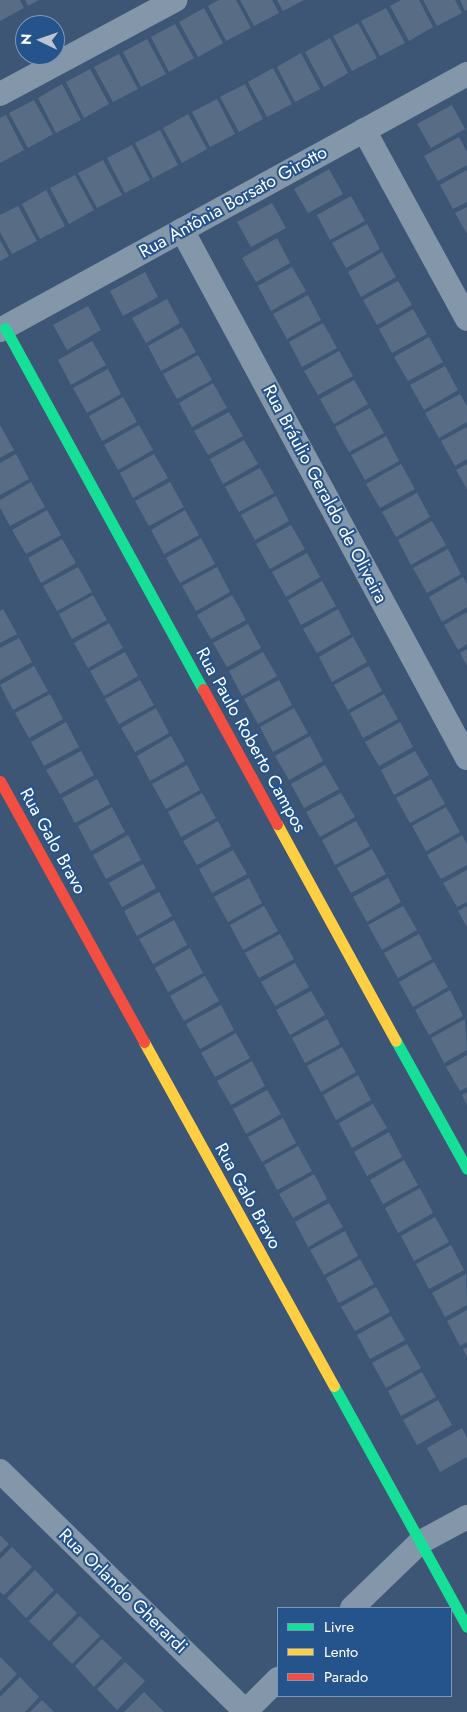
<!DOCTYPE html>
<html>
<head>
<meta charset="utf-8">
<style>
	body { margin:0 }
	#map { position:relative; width:467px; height:1712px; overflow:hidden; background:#3d5675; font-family:Jost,sans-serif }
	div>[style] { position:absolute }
	.building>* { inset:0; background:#586d85 }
	.street>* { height:24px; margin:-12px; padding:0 12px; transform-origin:12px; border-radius:12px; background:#8496a9 }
	.fast>* { height:11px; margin:-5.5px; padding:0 5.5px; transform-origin:5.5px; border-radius:5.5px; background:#16e098 }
	.slow>* { height:11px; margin:-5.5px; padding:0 5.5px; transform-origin:5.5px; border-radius:5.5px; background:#ffcf43 }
	.jam>* { height:11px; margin:-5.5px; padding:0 5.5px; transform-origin:5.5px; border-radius:5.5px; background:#f24e42 }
	span { translate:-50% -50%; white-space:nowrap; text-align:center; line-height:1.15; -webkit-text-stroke:4px #25548d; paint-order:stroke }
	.street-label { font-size:18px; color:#fff }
	.legend { position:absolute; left:277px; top:1607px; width:175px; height:90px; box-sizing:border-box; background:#25548d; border:1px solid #7c98bb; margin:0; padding:6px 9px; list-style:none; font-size:15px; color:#fff }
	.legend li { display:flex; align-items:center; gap:10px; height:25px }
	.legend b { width:25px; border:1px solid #7c98bb }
	.north { position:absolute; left:15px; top:15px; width:50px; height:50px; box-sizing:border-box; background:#25548d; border:1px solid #7c98bb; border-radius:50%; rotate:273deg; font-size:14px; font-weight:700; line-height:20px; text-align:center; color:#fff }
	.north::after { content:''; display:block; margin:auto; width:18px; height:22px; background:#bbc4cf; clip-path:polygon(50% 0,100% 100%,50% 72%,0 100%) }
</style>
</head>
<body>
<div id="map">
	<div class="building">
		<div style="clip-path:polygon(0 0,20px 0,24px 8px,0 21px)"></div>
		<div style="clip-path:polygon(25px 0,39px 0,28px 6px)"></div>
		<div style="clip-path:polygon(219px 0,236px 0,251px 28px,226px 41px,208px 6px)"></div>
		<div style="clip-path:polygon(240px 0,272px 0,279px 13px,254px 26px)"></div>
		<div style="clip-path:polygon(277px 0,304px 0,283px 11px)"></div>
		<div style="clip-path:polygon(401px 0,419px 0,433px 27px,409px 41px,390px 6px)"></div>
		<div style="clip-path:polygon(423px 0,455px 0,462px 13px,437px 26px)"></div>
		<div style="clip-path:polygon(460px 0,467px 0,467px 10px,465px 11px)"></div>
		<div style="clip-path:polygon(204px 8px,223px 43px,198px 57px,179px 22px)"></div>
		<div style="clip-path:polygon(386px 8px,405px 43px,380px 56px,361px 21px)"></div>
		<div style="clip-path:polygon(358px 23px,377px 58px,352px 71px,333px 36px)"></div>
		<div style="clip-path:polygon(175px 24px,194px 58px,169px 72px,151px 37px)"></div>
		<div style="clip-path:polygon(330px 38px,348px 73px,324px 87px,305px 52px)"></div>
		<div style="clip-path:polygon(147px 39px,166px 74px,141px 87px,123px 52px)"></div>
		<div style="clip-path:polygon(301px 53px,320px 89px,295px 102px,277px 67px)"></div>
		<div style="clip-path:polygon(119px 54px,138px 89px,113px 102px,94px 67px)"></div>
		<div style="clip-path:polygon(273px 68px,292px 104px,267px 117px,248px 82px)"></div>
		<div style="clip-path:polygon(90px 69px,109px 104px,84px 118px,66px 82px)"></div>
		<div style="clip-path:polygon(62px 84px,81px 120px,56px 133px,38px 98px)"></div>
		<div style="clip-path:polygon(245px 84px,263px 119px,239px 132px,220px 97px)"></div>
		<div style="clip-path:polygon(217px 99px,235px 134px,210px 147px,192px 112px)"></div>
		<div style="clip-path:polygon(34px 100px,53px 134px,28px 148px,9px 113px)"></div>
		<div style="clip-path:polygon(452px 105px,465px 129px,431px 148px,417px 124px)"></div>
		<div style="clip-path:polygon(188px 114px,207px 149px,182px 163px,163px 128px)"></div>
		<div style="clip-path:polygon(6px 115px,24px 150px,0 163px,0 118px)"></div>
		<div style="clip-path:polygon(160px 130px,178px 165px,153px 178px,135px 143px)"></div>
		<div style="clip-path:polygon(459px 137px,467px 152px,467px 165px,438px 181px,424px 156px)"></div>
		<div style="clip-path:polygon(132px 145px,150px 180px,125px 193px,107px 158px)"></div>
		<div style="clip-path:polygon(103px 160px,122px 195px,97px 208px,78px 173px)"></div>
		<div style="clip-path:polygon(329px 169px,343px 194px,308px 213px,294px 189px)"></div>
		<div style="clip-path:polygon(467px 170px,467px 202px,453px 209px,440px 185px)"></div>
		<div style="clip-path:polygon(75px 175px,94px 210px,69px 224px,50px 188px)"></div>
		<div style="clip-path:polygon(46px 190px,65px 226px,40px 239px,22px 204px)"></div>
		<div style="clip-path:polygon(351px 196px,365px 221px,330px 240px,317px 215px)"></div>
		<div style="clip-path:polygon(272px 203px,286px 228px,251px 247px,237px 222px)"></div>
		<div style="clip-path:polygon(18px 206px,37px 241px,12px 254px,0 232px,0 215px)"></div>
		<div style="clip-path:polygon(467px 207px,467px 234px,455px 213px)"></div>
		<div style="clip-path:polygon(367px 224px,380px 249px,346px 268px,332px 243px)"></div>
		<div style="clip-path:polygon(277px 238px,290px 263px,256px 282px,242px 258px)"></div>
		<div style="clip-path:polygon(0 240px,9px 256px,0 261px)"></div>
		<div style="clip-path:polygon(382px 252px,396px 277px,361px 297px,348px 272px)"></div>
		<div style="clip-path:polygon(292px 267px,306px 291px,271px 311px,258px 286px)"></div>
		<div style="clip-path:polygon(145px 272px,158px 297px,123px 316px,110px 291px)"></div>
		<div style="clip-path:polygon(398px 281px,412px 305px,377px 325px,363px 300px)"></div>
		<div style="clip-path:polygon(308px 295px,321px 320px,287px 339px,273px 314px)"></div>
		<div style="clip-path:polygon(167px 299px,180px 323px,146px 343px,132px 318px)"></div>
		<div style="clip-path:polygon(88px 306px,101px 330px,67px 350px,53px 325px)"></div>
		<div style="clip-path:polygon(413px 309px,427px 334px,392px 353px,379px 329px)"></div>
		<div style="clip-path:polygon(323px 323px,337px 348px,302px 367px,289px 342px)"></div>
		<div style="clip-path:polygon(182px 327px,196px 352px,161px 371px,148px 346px)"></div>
		<div style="clip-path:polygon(429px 337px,443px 362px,408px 381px,394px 357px)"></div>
		<div style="clip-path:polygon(92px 341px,106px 365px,71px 385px,58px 360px)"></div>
		<div style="clip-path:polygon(339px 351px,353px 376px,318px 395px,304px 371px)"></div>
		<div style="clip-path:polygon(198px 355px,212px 380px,177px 399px,163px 374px)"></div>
		<div style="clip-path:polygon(445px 366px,458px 390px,424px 410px,410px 385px)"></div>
		<div style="clip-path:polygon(108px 369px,121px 394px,87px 413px,73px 388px)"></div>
		<div style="clip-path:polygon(354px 380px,368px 404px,334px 424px,320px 399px)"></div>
		<div style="clip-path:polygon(213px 383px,227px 408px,192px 427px,179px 403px)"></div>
		<div style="clip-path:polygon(460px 394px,467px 406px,467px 422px,439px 438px,425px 413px)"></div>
		<div style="clip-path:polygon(123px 397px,137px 422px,102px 441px,89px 416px)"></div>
		<div style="clip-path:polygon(370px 408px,384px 433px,349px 452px,335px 427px)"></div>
		<div style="clip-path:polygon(229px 412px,243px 436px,208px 455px,194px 431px)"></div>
		<div style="clip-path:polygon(0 425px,14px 450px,0 458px)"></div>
		<div style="clip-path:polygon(139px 425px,153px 450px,118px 470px,104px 445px)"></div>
		<div style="clip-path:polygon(467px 427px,467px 459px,455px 466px,441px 441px)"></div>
		<div style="clip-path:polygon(386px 436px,399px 461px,365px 480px,351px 455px)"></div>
		<div style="clip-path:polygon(244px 440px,258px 464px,223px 484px,210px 459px)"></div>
		<div style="clip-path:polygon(16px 454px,29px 479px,0 495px,0 463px)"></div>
		<div style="clip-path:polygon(154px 454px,168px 478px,133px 498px,120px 473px)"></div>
		<div style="clip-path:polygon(401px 464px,415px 489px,380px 508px,366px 484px)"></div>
		<div style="clip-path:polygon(467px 464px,467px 489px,456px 470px)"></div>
		<div style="clip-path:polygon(260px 468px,274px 493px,239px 512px,225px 487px)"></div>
		<div style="clip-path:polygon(31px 482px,45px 507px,10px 526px,0 508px,0 500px)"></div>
		<div style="clip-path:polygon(170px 482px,184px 507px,149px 526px,135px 501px)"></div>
		<div style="clip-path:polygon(417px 493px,430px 517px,396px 537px,382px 512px)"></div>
		<div style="clip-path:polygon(276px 496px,289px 521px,255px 540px,241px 515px)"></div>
		<div style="clip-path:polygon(47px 510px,61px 535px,26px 554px,12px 530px)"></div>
		<div style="clip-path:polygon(185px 510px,199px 535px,164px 554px,151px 530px)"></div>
		<div style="clip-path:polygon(432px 521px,446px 545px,411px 565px,398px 540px)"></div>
		<div style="clip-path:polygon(291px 525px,305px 549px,270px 569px,256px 544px)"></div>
		<div style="clip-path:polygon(201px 538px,215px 564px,180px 583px,166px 558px)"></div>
		<div style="clip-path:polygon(62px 539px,76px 563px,41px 583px,28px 558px)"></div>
		<div style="clip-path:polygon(448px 549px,461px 574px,427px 593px,413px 568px)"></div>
		<div style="clip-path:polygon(307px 553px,320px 577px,286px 597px,272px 572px)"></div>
		<div style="clip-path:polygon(78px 567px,92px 592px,57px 611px,43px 586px)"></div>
		<div style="clip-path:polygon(217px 567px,230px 592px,196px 611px,182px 586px)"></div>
		<div style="clip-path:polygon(463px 577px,467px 584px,467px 607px,442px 622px,429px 597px)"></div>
		<div style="clip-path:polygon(322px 581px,336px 606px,301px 625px,288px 600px)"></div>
		<div style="clip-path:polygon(93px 595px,107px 620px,72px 639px,59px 614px)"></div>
		<div style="clip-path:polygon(232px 595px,246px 620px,211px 639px,197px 615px)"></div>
		<div style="clip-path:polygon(3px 609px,17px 634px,0 643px,0 611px)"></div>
		<div style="clip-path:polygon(338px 609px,351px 634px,317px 653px,303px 629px)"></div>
		<div style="clip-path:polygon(467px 612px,467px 644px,458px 650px,444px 625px)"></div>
		<div style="clip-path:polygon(109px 623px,123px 648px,88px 668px,74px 643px)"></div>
		<div style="clip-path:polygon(248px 624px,261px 648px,227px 667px,213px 643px)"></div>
		<div style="clip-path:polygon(353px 637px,367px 662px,332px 682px,319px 657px)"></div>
		<div style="clip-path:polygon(19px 638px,32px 662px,0 680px,0 648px)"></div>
		<div style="clip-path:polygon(467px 649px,467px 666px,460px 653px)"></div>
		<div style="clip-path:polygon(125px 652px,138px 676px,104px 696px,90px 671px)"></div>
		<div style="clip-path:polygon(263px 652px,277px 676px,242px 696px,229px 671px)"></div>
		<div style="clip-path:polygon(34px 666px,48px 691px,13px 710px,0 685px)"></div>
		<div style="clip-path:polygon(369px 666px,382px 691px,348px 710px,334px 685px)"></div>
		<div style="clip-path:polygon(140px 680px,154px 705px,119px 724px,105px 699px)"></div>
		<div style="clip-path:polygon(279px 680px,292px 705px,258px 724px,244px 699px)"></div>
		<div style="clip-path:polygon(50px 694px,63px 719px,29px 738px,15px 713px)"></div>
		<div style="clip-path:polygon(384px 694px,398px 719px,363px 738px,350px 713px)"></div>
		<div style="clip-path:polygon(156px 708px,169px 733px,135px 752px,121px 728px)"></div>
		<div style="clip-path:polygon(294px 708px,308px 733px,273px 752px,260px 727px)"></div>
		<div style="clip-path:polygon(66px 722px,79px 747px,44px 766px,31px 742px)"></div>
		<div style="clip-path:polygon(400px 722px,413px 747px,379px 766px,365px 742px)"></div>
		<div style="clip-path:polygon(171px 736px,185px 761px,150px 781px,137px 756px)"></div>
		<div style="clip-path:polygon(310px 736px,323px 761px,289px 780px,275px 756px)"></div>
		<div style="clip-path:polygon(81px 751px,94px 775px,60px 794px,46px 770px)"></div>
		<div style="clip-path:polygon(415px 751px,429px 775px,394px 795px,381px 770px)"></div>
		<div style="clip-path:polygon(187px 765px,200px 790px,166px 809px,152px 784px)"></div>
		<div style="clip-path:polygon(325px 765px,339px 789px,304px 808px,291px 784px)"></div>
		<div style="clip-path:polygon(97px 779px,110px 804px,75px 823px,62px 798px)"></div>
		<div style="clip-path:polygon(431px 779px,445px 804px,410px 823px,396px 798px)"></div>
		<div style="clip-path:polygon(202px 793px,216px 818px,181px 837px,168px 812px)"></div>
		<div style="clip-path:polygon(341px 793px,355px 817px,320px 837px,306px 812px)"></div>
		<div style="clip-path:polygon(112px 807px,125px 832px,91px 851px,78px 826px)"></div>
		<div style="clip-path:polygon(446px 807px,460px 832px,426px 851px,412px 826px)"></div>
		<div style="clip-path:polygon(218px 821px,231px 846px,197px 865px,183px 841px)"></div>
		<div style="clip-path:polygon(356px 821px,370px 846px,335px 865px,322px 840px)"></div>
		<div style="clip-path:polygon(128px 835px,141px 860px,106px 879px,93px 855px)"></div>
		<div style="clip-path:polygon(462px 835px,467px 844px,467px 865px,441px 879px,427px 855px)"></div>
		<div style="clip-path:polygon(372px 849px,386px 874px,351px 893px,337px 868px)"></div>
		<div style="clip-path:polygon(233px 850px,247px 874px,212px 893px,199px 869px)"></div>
		<div style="clip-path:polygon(143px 864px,156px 888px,122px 907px,109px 883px)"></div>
		<div style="clip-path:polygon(467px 870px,467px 902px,457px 907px,443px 883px)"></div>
		<div style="clip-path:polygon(249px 878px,262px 903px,228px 922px,214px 897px)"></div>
		<div style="clip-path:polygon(388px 878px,401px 902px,367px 922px,353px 897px)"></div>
		<div style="clip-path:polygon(159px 892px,172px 916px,137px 936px,124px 911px)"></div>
		<div style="clip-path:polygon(264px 906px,278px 931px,243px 950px,230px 925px)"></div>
		<div style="clip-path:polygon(403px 906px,417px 930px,382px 950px,368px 925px)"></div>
		<div style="clip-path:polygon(467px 906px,467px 927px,458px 911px)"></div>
		<div style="clip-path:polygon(174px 920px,187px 945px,153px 964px,139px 939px)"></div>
		<div style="clip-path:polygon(280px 934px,294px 959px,259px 978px,245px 953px)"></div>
		<div style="clip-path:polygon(419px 934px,432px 959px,398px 978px,384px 953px)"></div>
		<div style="clip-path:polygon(190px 948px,203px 973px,168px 992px,155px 968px)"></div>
		<div style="clip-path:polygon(434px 962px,448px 987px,413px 1007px,399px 982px)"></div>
		<div style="clip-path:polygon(295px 963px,309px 987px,275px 1006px,261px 982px)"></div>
		<div style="clip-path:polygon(205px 976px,219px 1001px,184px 1021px,170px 996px)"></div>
		<div style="clip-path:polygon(450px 990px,463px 1016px,429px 1035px,415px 1010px)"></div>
		<div style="clip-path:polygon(311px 991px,325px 1015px,290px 1035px,276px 1010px)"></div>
		<div style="clip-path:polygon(221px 1005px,234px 1030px,200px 1049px,186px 1024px)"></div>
		<div style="clip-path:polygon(327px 1019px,340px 1044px,305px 1063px,292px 1038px)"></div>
		<div style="clip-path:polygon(465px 1019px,467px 1050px,444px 1063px,431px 1038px)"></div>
		<div style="clip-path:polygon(236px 1033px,250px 1058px,215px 1077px,201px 1053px)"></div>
		<div style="clip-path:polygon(342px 1047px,356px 1072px,321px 1092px,307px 1066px)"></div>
		<div style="clip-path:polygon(467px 1055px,467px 1087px,460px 1091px,446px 1067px)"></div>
		<div style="clip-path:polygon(252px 1061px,265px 1086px,231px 1105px,217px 1081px)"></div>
		<div style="clip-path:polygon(358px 1075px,371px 1100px,336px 1120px,323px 1095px)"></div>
		<div style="clip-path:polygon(267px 1090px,281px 1114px,246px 1134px,233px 1109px)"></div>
		<div style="clip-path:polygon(467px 1092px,467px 1105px,462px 1095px)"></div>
		<div style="clip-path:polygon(373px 1104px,387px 1128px,352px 1148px,339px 1123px)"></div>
		<div style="clip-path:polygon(283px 1118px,296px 1143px,262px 1162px,248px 1137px)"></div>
		<div style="clip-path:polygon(389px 1132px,402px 1157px,367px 1176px,354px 1152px)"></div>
		<div style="clip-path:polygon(298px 1146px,312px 1171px,277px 1190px,264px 1165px)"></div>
		<div style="clip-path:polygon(404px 1160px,418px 1185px,383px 1204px,370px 1180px)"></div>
		<div style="clip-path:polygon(314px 1174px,327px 1199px,293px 1218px,279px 1194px)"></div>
		<div style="clip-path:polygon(420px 1188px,433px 1213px,398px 1233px,385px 1208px)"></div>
		<div style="clip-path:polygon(329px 1203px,343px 1227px,308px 1247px,295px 1222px)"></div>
		<div style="clip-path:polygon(435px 1217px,449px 1242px,414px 1261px,401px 1236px)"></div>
		<div style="clip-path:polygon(345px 1231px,358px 1256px,324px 1275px,310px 1250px)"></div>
		<div style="clip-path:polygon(451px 1245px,464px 1270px,429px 1289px,416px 1264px)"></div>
		<div style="clip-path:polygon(360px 1259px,374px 1284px,339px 1303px,326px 1278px)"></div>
		<div style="clip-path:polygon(466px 1274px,467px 1305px,445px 1317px,432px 1293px)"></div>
		<div style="clip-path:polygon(376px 1287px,390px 1312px,355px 1331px,341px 1307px)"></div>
		<div style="clip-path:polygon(467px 1310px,467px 1342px,460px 1346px,447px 1321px)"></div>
		<div style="clip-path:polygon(391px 1316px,405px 1340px,370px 1359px,357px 1335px)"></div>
		<div style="clip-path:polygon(407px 1344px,421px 1368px,386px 1388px,372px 1363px)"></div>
		<div style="clip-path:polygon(467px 1347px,467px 1357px,463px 1349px)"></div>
		<div style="clip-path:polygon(422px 1372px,436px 1397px,401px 1416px,388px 1391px)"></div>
		<div style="clip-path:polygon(438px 1400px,452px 1425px,417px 1445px,403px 1420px)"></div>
		<div style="clip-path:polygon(462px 1428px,467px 1438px,467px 1457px,440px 1472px,427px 1448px)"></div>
		<div style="clip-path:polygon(0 1535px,9px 1544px,0 1553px)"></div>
		<div style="clip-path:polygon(12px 1547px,32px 1567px,4px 1595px,0 1592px,0 1559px)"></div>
		<div style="clip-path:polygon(35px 1570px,54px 1590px,26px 1618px,7px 1598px)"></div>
		<div style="clip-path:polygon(57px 1593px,77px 1613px,49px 1641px,29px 1621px)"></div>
		<div style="clip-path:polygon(80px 1616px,100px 1636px,72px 1664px,52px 1644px)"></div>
		<div style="clip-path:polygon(102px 1639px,122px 1658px,94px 1687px,75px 1666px)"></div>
		<div style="clip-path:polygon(0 1657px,17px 1674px,0 1691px)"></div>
		<div style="clip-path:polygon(125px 1662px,145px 1681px,117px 1710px,97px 1689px)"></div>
		<div style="clip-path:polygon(20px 1677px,39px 1697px,25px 1712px,0 1712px,0 1697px)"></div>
		<div style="clip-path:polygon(144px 1692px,164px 1712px,124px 1712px)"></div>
		<div style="clip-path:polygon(42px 1700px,54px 1712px,30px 1712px)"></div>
	</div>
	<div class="street">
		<div style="left:0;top:94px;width:199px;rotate:-28.2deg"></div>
		<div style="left:364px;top:130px;width:215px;rotate:61.4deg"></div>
		<div style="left:182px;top:230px;width:600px;rotate:61.64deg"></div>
		<div style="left:0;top:330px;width:533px;rotate:-28.73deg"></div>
		<div style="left:0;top:1471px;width:344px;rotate:44.4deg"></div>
		<div style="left:352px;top:1608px;width:93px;rotate:-44.1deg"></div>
		<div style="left:419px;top:1543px;width:55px;rotate:-28.4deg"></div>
		<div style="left:245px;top:1712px;width:47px;rotate:-45deg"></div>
	</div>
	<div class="fast">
		<div style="left:5px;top:328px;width:412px;rotate:61.3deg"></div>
		<div style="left:396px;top:1041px;width:146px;rotate:61deg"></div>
		<div style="left:334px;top:1386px;width:275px;rotate:61.1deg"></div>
	</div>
	<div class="slow">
		<div style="left:277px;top:824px;width:247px;rotate:61.3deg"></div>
		<div style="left:144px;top:1042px;width:393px;rotate:61.1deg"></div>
	</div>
	<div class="jam">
		<div style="left:203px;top:689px;width:154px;rotate:61.3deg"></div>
		<div style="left:0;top:781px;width:298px;rotate:61.1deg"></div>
	</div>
	<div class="street-label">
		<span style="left:233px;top:202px;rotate:-29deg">Rua Antônia Borsato Girotto</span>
		<span style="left:325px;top:494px;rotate:62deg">Rua Bráulio Geraldo de Oliveira</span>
		<span style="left:251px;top:740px;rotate:61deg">Rua Paulo Roberto Campos</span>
		<span style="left:53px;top:841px;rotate:61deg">Rua Galo Bravo</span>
		<span style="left:248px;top:1196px;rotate:61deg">Rua Galo Bravo</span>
		<span style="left:123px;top:1591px;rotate:44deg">Rua Orlando Gherardi</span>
	</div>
	<ul class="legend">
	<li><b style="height:6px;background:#16e098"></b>Livre</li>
	<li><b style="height:6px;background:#ffcf43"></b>Lento</li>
	<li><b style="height:6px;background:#f24e42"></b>Parado</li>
	</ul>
	<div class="north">N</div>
</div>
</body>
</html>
